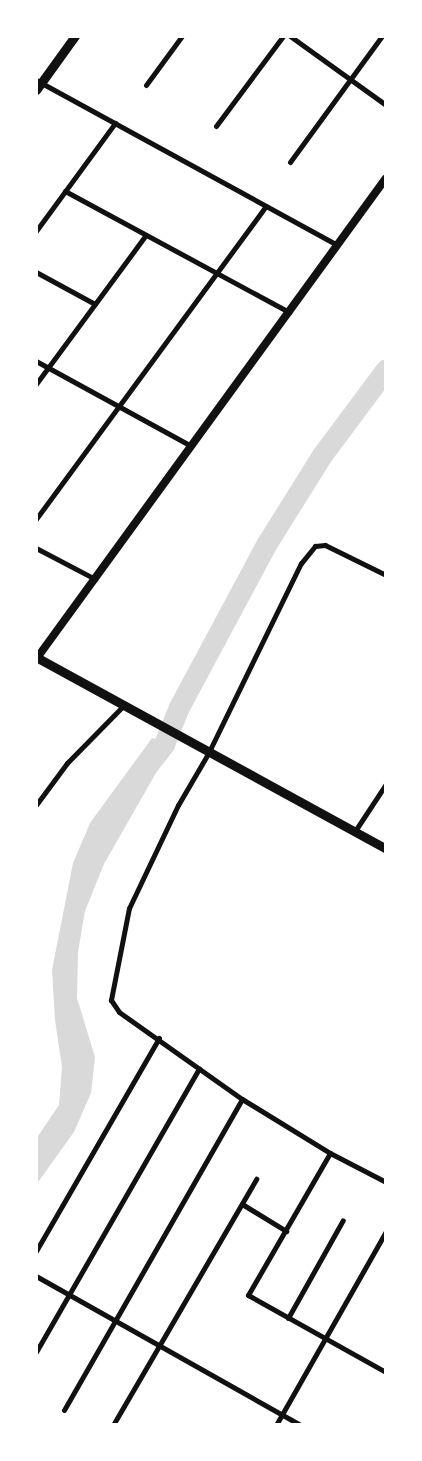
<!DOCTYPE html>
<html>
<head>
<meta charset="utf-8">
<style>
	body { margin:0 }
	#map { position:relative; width:422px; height:1461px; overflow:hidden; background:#fff; font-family:Lato,sans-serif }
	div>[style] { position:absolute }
	.water>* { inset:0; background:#d9d9d9 }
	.river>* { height:21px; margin:-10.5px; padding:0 10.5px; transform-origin:10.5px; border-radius:10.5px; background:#d9d9d9 }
	.minor>* { height:5px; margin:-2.5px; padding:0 2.5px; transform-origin:2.5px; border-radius:2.5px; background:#111 }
	.tertiary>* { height:8px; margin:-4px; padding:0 4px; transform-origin:4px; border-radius:4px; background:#111 }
	.secondary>* { height:9px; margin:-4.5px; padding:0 4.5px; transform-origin:4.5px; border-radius:4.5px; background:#111 }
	span { translate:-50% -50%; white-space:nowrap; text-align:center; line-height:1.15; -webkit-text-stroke:5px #fff; paint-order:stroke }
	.frame { position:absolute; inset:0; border:38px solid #fff; pointer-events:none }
</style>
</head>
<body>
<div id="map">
	<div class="water">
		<div style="clip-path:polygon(152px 738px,172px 745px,104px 864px,85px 911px,78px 952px,77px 998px,95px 1057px,91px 1093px,74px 1132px,36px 1185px,36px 1139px,59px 1105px,62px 1067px,55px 1020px,52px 970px,73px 863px,90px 823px)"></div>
	</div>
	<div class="river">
		<div style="left:147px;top:766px;width:28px;rotate:-52deg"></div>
		<div style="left:164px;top:744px;width:40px;rotate:-68deg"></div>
		<div style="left:179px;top:707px;width:186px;rotate:-61.8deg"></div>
		<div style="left:267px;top:543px;width:104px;rotate:-58deg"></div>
		<div style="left:322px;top:455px;width:107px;rotate:-53.3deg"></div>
	</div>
	<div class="minor">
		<div style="left:290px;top:36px;width:118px;rotate:35.7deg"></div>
		<div style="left:36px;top:80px;width:343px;rotate:28.7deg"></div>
		<div style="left:146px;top:85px;width:61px;rotate:-53.7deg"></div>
		<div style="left:216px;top:126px;width:112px;rotate:-53.3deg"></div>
		<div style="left:290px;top:162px;width:156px;rotate:-53.9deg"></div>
		<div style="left:65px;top:191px;width:255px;rotate:28.4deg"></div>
		<div style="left:36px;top:231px;width:134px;rotate:-53.8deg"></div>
		<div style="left:36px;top:272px;width:67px;rotate:28.5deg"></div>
		<div style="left:36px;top:361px;width:177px;rotate:28.7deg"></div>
		<div style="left:36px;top:384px;width:185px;rotate:-53.6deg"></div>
		<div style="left:36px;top:519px;width:388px;rotate:-53.7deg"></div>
		<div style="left:36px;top:548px;width:67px;rotate:27.7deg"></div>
		<div style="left:386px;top:575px;width:68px;rotate:-153.8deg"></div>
		<div style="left:325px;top:545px;width:10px;rotate:174deg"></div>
		<div style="left:315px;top:546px;width:22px;rotate:129deg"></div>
		<div style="left:301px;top:563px;width:210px;rotate:116deg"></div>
		<div style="left:209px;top:752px;width:61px;rotate:120.3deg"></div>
		<div style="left:178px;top:805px;width:114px;rotate:115.4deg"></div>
		<div style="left:129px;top:908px;width:94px;rotate:101.1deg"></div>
		<div style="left:111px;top:1000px;width:14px;rotate:56deg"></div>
		<div style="left:119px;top:1012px;width:151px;rotate:35.3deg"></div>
		<div style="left:242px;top:1099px;width:103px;rotate:31.5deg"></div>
		<div style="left:330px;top:1153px;width:63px;rotate:27.4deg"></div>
		<div style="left:36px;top:805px;width:52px;rotate:-53.6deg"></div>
		<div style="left:67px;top:763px;width:81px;rotate:-45.5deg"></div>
		<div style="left:355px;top:831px;width:56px;rotate:-56.6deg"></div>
		<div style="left:330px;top:1153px;width:164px;rotate:120deg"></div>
		<div style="left:248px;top:1295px;width:158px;rotate:29.2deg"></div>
		<div style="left:242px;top:1204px;width:52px;rotate:31.5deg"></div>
		<div style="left:36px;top:1251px;width:246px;rotate:-60deg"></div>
		<div style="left:36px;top:1276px;width:303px;rotate:29.4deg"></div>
		<div style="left:288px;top:1318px;width:112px;rotate:-60.7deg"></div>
		<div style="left:36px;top:1352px;width:327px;rotate:-60.1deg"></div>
		<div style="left:64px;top:1410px;width:358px;rotate:-60.2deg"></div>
		<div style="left:113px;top:1425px;width:285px;rotate:-59.8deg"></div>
		<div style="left:276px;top:1425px;width:223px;rotate:-60.4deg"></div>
	</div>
	<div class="tertiary">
		<div style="left:37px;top:658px;width:593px;rotate:-53.98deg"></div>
	</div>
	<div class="secondary">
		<div style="left:36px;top:90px;width:67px;rotate:-54.2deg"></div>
		<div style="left:36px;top:657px;width:399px;rotate:28.7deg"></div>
	</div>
	<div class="frame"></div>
</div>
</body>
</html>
